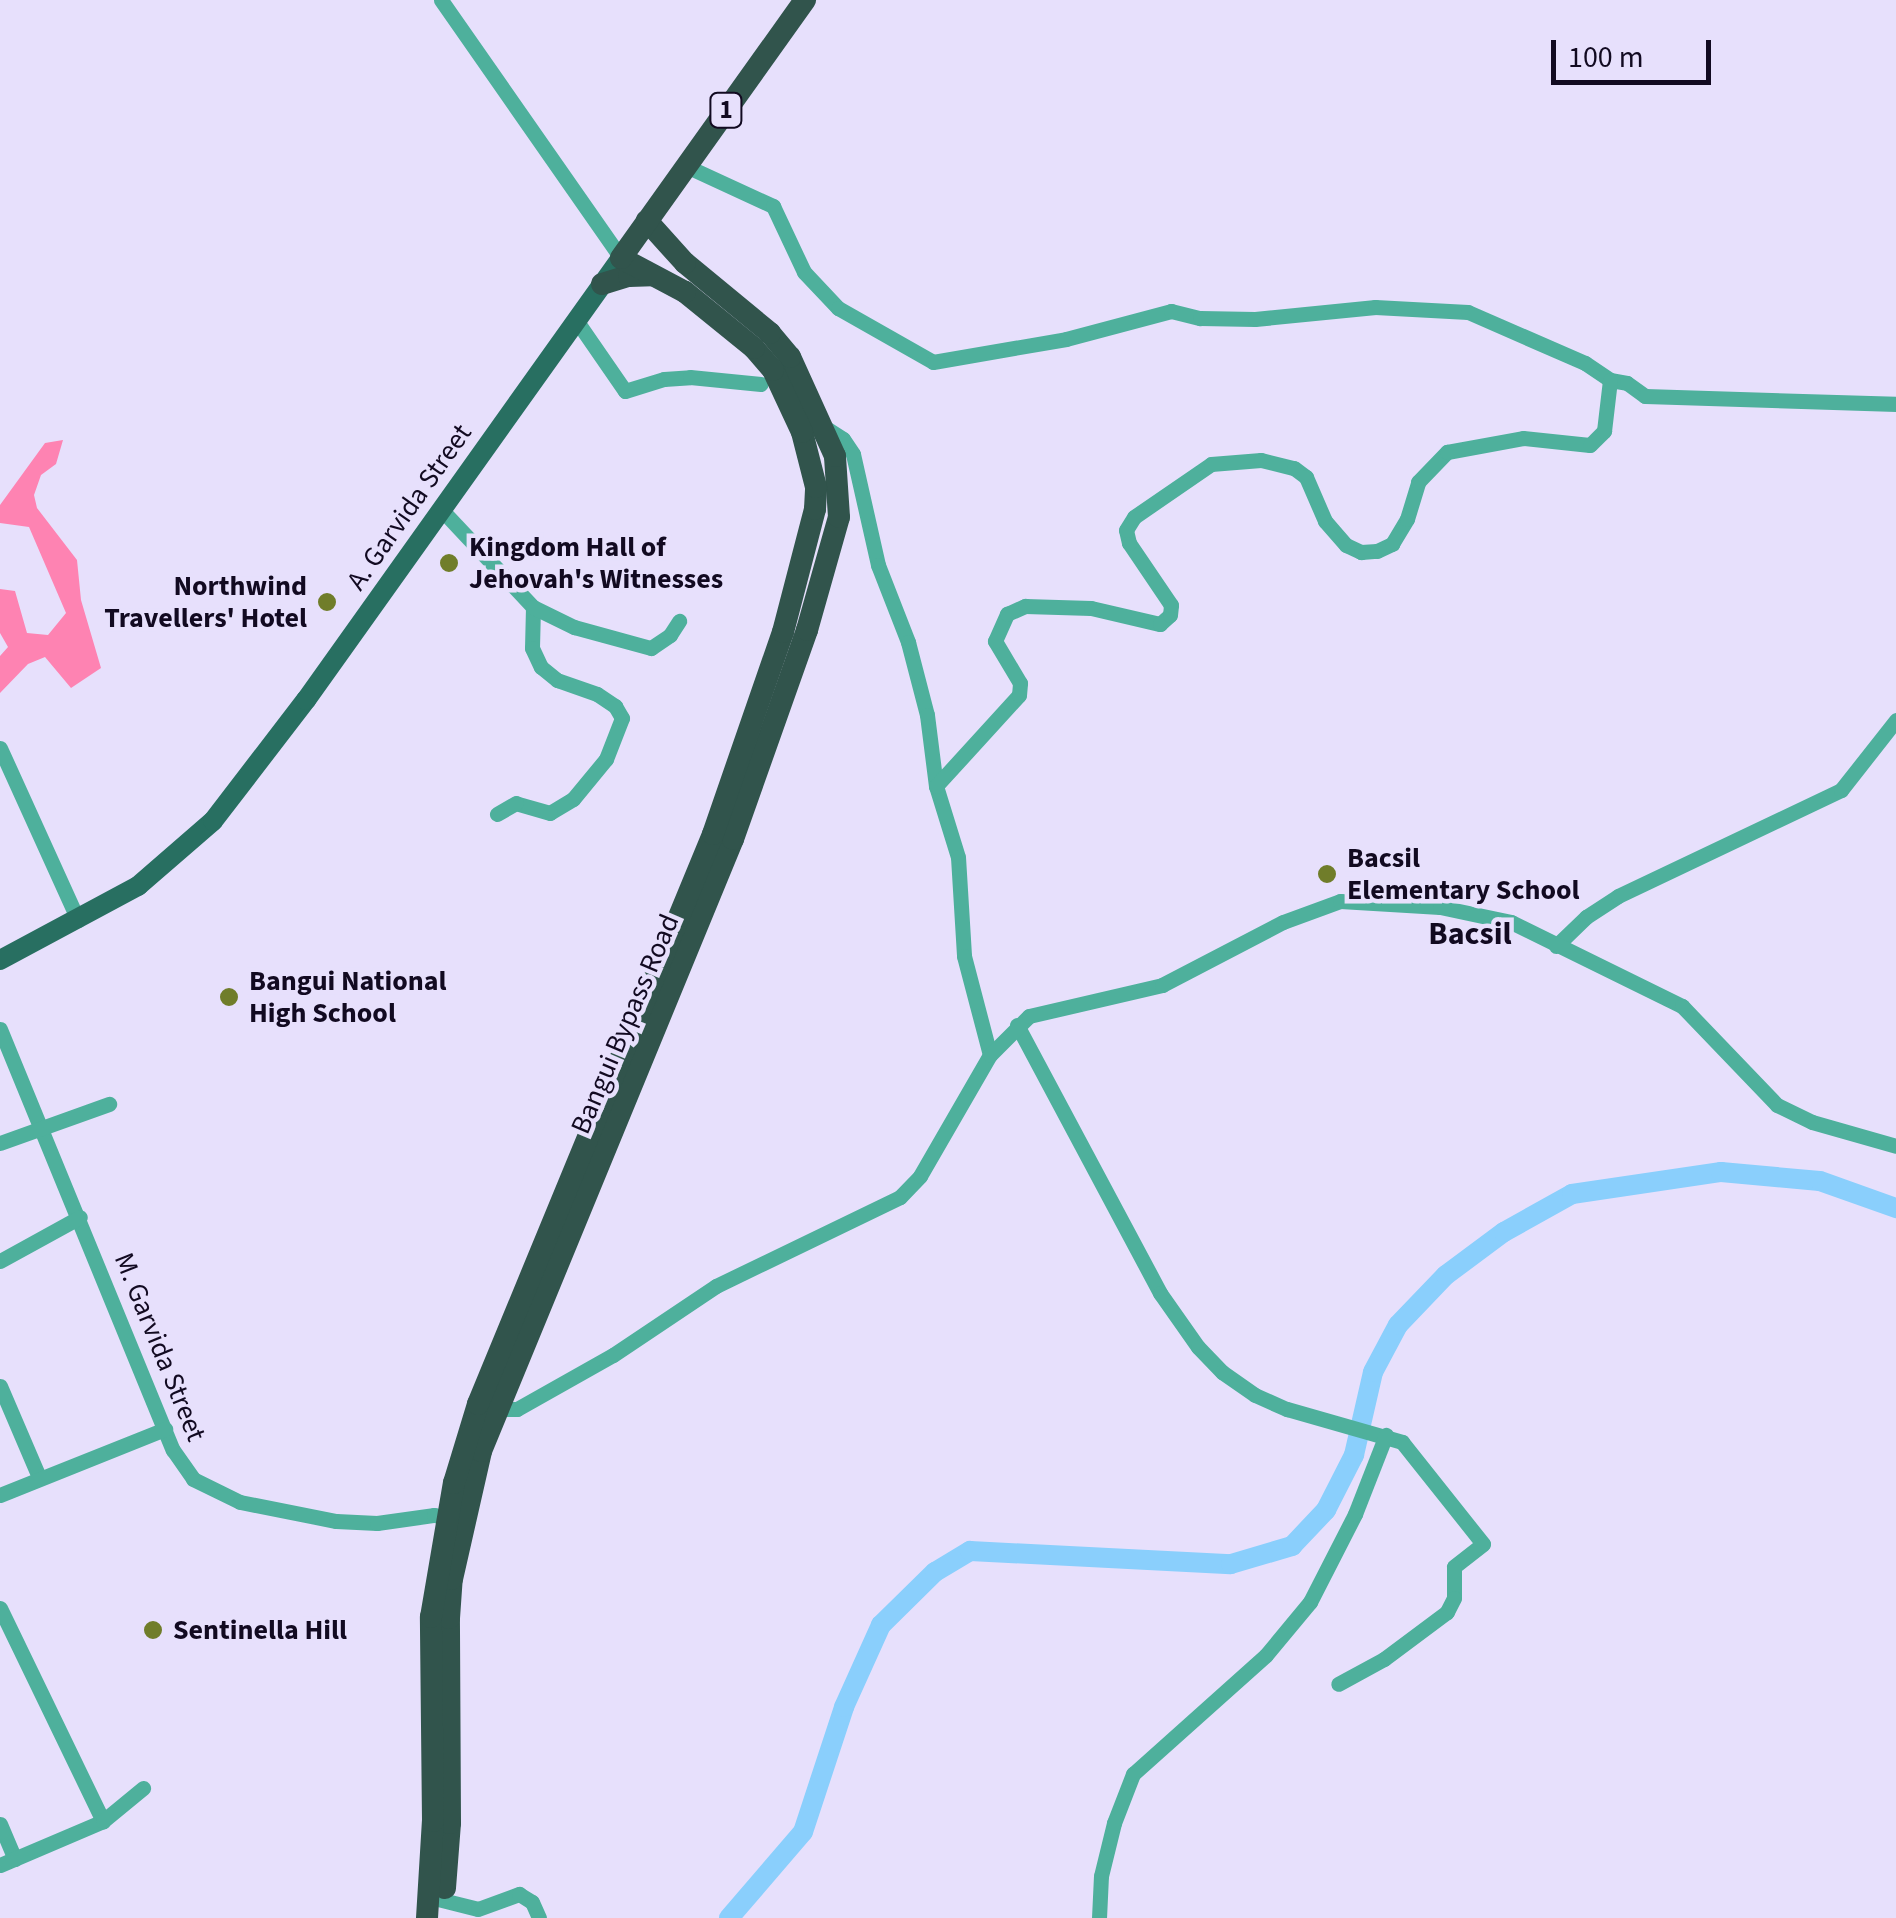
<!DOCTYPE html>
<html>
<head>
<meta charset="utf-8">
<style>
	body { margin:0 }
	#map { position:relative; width:1896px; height:1918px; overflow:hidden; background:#e7e0fc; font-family:"Source Sans 3",sans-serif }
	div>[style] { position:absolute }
	.forest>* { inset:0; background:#fe83b2 }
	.river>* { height:20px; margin:-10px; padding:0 10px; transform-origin:10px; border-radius:10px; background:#8acffc }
	.minor>* { height:15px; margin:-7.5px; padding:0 7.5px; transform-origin:7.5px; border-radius:7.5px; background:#4eb09c }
	.major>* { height:20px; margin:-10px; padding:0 10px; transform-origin:10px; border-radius:10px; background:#286f61 }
	.highway>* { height:22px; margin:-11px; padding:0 11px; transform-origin:11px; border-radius:11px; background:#31544c }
	.dots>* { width:28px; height:28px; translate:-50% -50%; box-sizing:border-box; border:5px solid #e7e0fc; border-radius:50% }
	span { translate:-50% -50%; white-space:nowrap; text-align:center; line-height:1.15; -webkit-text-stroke:9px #e7e0fc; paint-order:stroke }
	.shield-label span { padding:2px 8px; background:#e7e0fc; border:2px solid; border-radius:8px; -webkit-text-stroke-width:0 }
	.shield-label { font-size:25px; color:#120a21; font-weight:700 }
	.street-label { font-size:28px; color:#120a21 }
	.poi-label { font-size:28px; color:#120a21; font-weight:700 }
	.left { translate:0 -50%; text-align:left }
	.right { translate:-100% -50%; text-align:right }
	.quarter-label { font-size:32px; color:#120a21; font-weight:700 }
	.scale { position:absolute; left:1551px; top:40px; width:160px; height:45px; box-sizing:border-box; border:5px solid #120a21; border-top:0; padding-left:12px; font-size:30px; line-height:35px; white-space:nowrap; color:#120a21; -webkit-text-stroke:8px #e7e0fc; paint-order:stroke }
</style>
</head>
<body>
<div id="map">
	<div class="forest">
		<div style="clip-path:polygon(63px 440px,56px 464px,41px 475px,34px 495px,37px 508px,77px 560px,81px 600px,101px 668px,71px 688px,45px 657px,28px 664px,0 693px,0 656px,8px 647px,0 633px,0 589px,15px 591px,27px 633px,48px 635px,66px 613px,29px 527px,0 523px,0 505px,45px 443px)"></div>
	</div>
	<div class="river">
		<div style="left:729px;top:1918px;width:113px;rotate:-49.3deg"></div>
		<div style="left:803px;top:1832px;width:132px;rotate:-71.8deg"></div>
		<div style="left:844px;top:1707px;width:90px;rotate:-65.7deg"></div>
		<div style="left:881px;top:1625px;width:76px;rotate:-44.5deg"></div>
		<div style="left:935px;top:1572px;width:41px;rotate:-31deg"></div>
		<div style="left:970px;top:1551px;width:261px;rotate:2.9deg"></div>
		<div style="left:1231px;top:1564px;width:64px;rotate:-16.4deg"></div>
		<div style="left:1292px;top:1546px;width:50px;rotate:-46.6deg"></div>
		<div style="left:1326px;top:1510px;width:62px;rotate:-63deg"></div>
		<div style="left:1354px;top:1455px;width:85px;rotate:-77.1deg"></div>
		<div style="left:1373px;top:1372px;width:53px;rotate:-62deg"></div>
		<div style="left:1398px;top:1325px;width:69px;rotate:-46.2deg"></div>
		<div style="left:1446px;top:1275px;width:72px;rotate:-36.6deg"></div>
		<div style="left:1504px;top:1232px;width:78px;rotate:-29.2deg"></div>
		<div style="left:1572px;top:1194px;width:151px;rotate:-8.4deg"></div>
		<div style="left:1721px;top:1172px;width:99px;rotate:5.2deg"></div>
		<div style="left:1820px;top:1181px;width:81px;rotate:19.6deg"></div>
	</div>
	<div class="minor">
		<div style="left:441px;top:0;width:315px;rotate:55.1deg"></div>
		<div style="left:686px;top:166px;width:96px;rotate:24.7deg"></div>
		<div style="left:773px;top:206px;width:73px;rotate:64.8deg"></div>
		<div style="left:804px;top:272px;width:50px;rotate:46.6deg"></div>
		<div style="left:838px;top:308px;width:109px;rotate:29.6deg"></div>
		<div style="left:933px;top:362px;width:135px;rotate:-9.8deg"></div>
		<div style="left:1066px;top:339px;width:109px;rotate:-14.9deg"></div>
		<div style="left:1171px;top:311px;width:30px;rotate:14deg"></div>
		<div style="left:1200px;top:318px;width:55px;rotate:1deg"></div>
		<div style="left:1255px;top:319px;width:121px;rotate:-5.7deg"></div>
		<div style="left:1375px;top:307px;width:93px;rotate:3.1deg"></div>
		<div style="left:1468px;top:312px;width:128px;rotate:23.6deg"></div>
		<div style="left:1585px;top:363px;width:30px;rotate:34deg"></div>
		<div style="left:1610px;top:380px;width:17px;rotate:10deg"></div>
		<div style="left:1627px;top:383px;width:22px;rotate:36deg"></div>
		<div style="left:1645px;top:396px;width:251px;rotate:1.8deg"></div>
		<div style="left:576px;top:320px;width:86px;rotate:55.4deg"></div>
		<div style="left:625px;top:391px;width:41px;rotate:-17.1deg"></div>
		<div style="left:664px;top:379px;width:26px;rotate:-4deg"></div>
		<div style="left:690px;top:377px;width:71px;rotate:5.6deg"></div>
		<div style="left:826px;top:428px;width:20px;rotate:33deg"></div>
		<div style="left:843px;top:439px;width:18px;rotate:56deg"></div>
		<div style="left:853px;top:454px;width:114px;rotate:77.3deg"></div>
		<div style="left:878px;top:565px;width:83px;rotate:68.7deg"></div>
		<div style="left:908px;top:642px;width:75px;rotate:75.4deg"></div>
		<div style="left:927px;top:715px;width:72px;rotate:82.8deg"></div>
		<div style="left:936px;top:786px;width:74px;rotate:72.8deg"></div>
		<div style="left:958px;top:857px;width:99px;rotate:86.5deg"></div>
		<div style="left:964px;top:956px;width:102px;rotate:75.3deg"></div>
		<div style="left:440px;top:508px;width:136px;rotate:46.8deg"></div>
		<div style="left:533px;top:607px;width:41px;rotate:91.4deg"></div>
		<div style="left:532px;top:648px;width:21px;rotate:65deg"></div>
		<div style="left:541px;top:667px;width:21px;rotate:39deg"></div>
		<div style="left:557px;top:680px;width:42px;rotate:19.3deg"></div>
		<div style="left:597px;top:694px;width:22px;rotate:34deg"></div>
		<div style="left:615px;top:706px;width:14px;rotate:60deg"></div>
		<div style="left:622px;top:718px;width:44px;rotate:111.3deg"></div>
		<div style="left:606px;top:759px;width:52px;rotate:129.5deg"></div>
		<div style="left:573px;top:799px;width:27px;rotate:149deg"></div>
		<div style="left:550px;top:813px;width:35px;rotate:-164deg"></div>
		<div style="left:516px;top:803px;width:22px;rotate:150deg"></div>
		<div style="left:533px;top:607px;width:46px;rotate:26deg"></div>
		<div style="left:574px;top:627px;width:80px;rotate:15.3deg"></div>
		<div style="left:651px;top:648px;width:23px;rotate:-34deg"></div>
		<div style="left:670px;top:635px;width:17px;rotate:-57deg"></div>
		<div style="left:0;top:748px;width:189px;rotate:65.6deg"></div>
		<div style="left:936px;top:786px;width:123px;rotate:-47.6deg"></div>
		<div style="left:1019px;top:695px;width:12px;rotate:-85deg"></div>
		<div style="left:1020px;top:683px;width:49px;rotate:-120.8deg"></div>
		<div style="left:995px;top:641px;width:30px;rotate:-66deg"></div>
		<div style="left:1007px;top:614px;width:20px;rotate:-24deg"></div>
		<div style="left:1025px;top:606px;width:66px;rotate:1.7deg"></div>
		<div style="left:1091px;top:608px;width:71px;rotate:13.1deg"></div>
		<div style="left:1160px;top:624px;width:13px;rotate:-42deg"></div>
		<div style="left:1170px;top:615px;width:10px;rotate:-84deg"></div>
		<div style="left:1171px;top:605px;width:75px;rotate:-124.1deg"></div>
		<div style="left:1129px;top:543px;width:13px;rotate:-103deg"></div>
		<div style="left:1126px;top:530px;width:15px;rotate:-58deg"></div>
		<div style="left:1134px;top:517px;width:93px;rotate:-34.5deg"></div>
		<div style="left:1211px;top:464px;width:50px;rotate:-4.6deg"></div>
		<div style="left:1261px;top:460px;width:34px;rotate:14deg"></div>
		<div style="left:1294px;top:468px;width:15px;rotate:37deg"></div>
		<div style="left:1306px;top:477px;width:48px;rotate:66.6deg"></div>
		<div style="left:1325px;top:521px;width:32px;rotate:49deg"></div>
		<div style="left:1346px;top:545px;width:17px;rotate:25deg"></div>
		<div style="left:1361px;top:552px;width:16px;rotate:-4deg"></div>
		<div style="left:1377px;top:551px;width:17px;rotate:-25deg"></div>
		<div style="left:1392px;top:544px;width:29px;rotate:-59deg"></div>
		<div style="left:1407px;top:519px;width:39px;rotate:-73deg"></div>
		<div style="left:1418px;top:482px;width:42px;rotate:-46deg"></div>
		<div style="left:1447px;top:452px;width:77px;rotate:-10.4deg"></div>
		<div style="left:1523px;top:438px;width:67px;rotate:6deg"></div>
		<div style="left:1590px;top:445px;width:20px;rotate:-45deg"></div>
		<div style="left:1604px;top:431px;width:51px;rotate:-83.3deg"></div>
		<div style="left:1556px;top:946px;width:42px;rotate:-44deg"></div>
		<div style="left:1586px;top:917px;width:38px;rotate:-33deg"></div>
		<div style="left:1618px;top:896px;width:247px;rotate:-25.4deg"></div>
		<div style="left:1841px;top:790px;width:89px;rotate:-51.8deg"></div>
		<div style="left:1017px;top:1025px;width:304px;rotate:61.9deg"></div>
		<div style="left:1160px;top:1293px;width:66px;rotate:54.9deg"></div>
		<div style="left:1198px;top:1347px;width:35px;rotate:46deg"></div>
		<div style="left:1222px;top:1372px;width:40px;rotate:34.9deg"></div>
		<div style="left:1255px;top:1395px;width:35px;rotate:24deg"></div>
		<div style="left:1287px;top:1409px;width:120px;rotate:16deg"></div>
		<div style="left:1402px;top:1442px;width:130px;rotate:51.5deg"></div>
		<div style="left:1483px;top:1544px;width:37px;rotate:142deg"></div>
		<div style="left:1454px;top:1567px;width:31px;rotate:90deg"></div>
		<div style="left:1454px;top:1598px;width:16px;rotate:117deg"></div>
		<div style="left:1447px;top:1612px;width:79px;rotate:143.3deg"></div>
		<div style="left:1384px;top:1659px;width:52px;rotate:151.5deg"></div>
		<div style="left:0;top:1029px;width:455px;rotate:67.7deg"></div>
		<div style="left:173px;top:1450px;width:35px;rotate:55deg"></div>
		<div style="left:193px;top:1479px;width:52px;rotate:26.1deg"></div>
		<div style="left:240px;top:1502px;width:98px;rotate:11.2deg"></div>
		<div style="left:336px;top:1521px;width:41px;rotate:2.8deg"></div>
		<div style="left:377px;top:1523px;width:58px;rotate:-8deg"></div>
		<div style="left:434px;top:1515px;width:21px;rotate:11deg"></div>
		<div style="left:0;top:1143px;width:116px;rotate:-19.7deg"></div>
		<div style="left:0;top:1261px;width:91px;rotate:-28.8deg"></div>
		<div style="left:0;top:1386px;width:99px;rotate:66.8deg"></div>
		<div style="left:492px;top:1409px;width:25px"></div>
		<div style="left:517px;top:1409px;width:110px;rotate:-29.4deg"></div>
		<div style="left:613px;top:1355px;width:124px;rotate:-33.8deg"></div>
		<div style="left:716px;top:1286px;width:204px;rotate:-25.8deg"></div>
		<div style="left:900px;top:1197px;width:29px;rotate:-46deg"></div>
		<div style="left:920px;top:1176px;width:140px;rotate:-60deg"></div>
		<div style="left:990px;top:1055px;width:55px;rotate:-45deg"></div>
		<div style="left:1029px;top:1016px;width:137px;rotate:-13.1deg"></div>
		<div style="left:1162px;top:985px;width:136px;rotate:-27.5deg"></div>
		<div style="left:1283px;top:922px;width:61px;rotate:-20.2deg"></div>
		<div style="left:1340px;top:901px;width:100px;rotate:3.4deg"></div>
		<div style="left:1440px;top:907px;width:73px;rotate:11.9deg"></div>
		<div style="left:1511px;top:922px;width:191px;rotate:26.2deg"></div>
		<div style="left:1682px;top:1006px;width:137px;rotate:46.2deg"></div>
		<div style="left:1777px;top:1105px;width:39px;rotate:26deg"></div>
		<div style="left:1812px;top:1122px;width:87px;rotate:15.9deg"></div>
		<div style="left:0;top:1495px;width:178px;rotate:-21.8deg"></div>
		<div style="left:0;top:1608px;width:237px;rotate:64.2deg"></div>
		<div style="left:0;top:1824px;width:38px;rotate:67deg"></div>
		<div style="left:0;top:1865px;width:112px;rotate:-23.1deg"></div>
		<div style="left:103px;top:1821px;width:52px;rotate:-39.5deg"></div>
		<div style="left:430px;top:1897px;width:49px;rotate:14deg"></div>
		<div style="left:478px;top:1909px;width:44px;rotate:-20.1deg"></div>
		<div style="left:519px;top:1894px;width:15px;rotate:32deg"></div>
		<div style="left:532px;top:1902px;width:17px;rotate:66deg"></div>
		<div style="left:1099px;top:1918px;width:42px;rotate:-87.3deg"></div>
		<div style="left:1101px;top:1876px;width:55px;rotate:-76.2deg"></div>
		<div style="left:1114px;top:1823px;width:53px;rotate:-68.8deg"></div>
		<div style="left:1133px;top:1774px;width:178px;rotate:-41.8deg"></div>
		<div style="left:1266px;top:1655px;width:69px;rotate:-50.3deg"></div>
		<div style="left:1310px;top:1602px;width:99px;rotate:-62.9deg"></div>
		<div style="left:1355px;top:1514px;width:85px;rotate:-68.6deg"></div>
	</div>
	<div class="major">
		<div style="left:0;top:960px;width:157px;rotate:-28.2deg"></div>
		<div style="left:138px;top:886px;width:99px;rotate:-40.9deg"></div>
		<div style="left:213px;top:821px;width:153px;rotate:-52.5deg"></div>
		<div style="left:306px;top:700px;width:543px;rotate:-54.52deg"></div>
	</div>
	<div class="highway">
		<div style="left:602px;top:284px;width:28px;rotate:-17deg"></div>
		<div style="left:629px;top:276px;width:23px;rotate:-2deg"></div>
		<div style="left:445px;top:1888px;width:65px;rotate:-85.6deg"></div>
		<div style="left:450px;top:1823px;width:205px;rotate:-90.3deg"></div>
		<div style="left:449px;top:1618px;width:39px;rotate:-86deg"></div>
		<div style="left:452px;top:1579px;width:131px;rotate:-77.2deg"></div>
		<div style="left:481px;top:1451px;width:662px;rotate:-67.62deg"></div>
		<div style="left:733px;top:839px;width:222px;rotate:-70.5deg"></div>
		<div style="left:807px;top:630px;width:117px;rotate:-74.2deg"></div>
		<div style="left:839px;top:517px;width:61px;rotate:-93.8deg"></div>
		<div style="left:835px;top:456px;width:109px;rotate:-114.4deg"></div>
		<div style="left:790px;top:357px;width:31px;rotate:-130deg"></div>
		<div style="left:770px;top:333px;width:110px;rotate:-140.5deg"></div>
		<div style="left:685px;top:263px;width:57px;rotate:-132.1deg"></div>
		<div style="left:427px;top:1918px;width:97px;rotate:-86.5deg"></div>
		<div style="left:433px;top:1821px;width:204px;rotate:-90.6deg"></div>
		<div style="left:431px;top:1617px;width:136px;rotate:-80.3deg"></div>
		<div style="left:454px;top:1483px;width:83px;rotate:-73.1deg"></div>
		<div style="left:478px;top:1404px;width:617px;rotate:-67.59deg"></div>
		<div style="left:713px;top:834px;width:214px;rotate:-70.9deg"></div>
		<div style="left:783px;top:632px;width:127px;rotate:-75.4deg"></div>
		<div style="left:815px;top:509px;width:22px;rotate:-87deg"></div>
		<div style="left:816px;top:487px;width:57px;rotate:-104.3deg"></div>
		<div style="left:802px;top:432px;width:68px;rotate:-115.1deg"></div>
		<div style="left:773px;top:370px;width:29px;rotate:-131deg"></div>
		<div style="left:754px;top:348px;width:89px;rotate:-140.9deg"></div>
		<div style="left:685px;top:292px;width:72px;rotate:-152deg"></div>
		<div style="left:621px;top:258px;width:317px;rotate:-54.5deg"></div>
	</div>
	<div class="dots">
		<div style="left:449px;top:563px;background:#707d2a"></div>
		<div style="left:327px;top:602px;background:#707d2a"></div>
		<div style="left:1327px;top:874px;background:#707d2a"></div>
		<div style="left:229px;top:997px;background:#707d2a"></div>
		<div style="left:153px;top:1630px;background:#707d2a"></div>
	</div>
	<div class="shield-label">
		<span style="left:726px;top:110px">1</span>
	</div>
	<div class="street-label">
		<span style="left:409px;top:507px;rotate:-55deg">A. Garvida Street</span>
		<span style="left:625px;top:1024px;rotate:-67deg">Bangui Bypass Road</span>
		<span style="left:160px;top:1347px;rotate:68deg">M. Garvida Street</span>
	</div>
	<div class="poi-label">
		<span class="left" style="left:469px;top:563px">Kingdom Hall of<br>Jehovah's Witnesses</span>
		<span class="right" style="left:307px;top:602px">Northwind<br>Travellers' Hotel</span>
		<span class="left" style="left:1347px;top:874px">Bacsil<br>Elementary School</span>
		<span class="left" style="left:249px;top:997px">Bangui National<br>High School</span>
		<span class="left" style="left:173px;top:1630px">Sentinella Hill</span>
	</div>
	<div class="quarter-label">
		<span style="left:1470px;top:934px">Bacsil</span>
	</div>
	<div class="scale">100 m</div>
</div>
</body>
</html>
